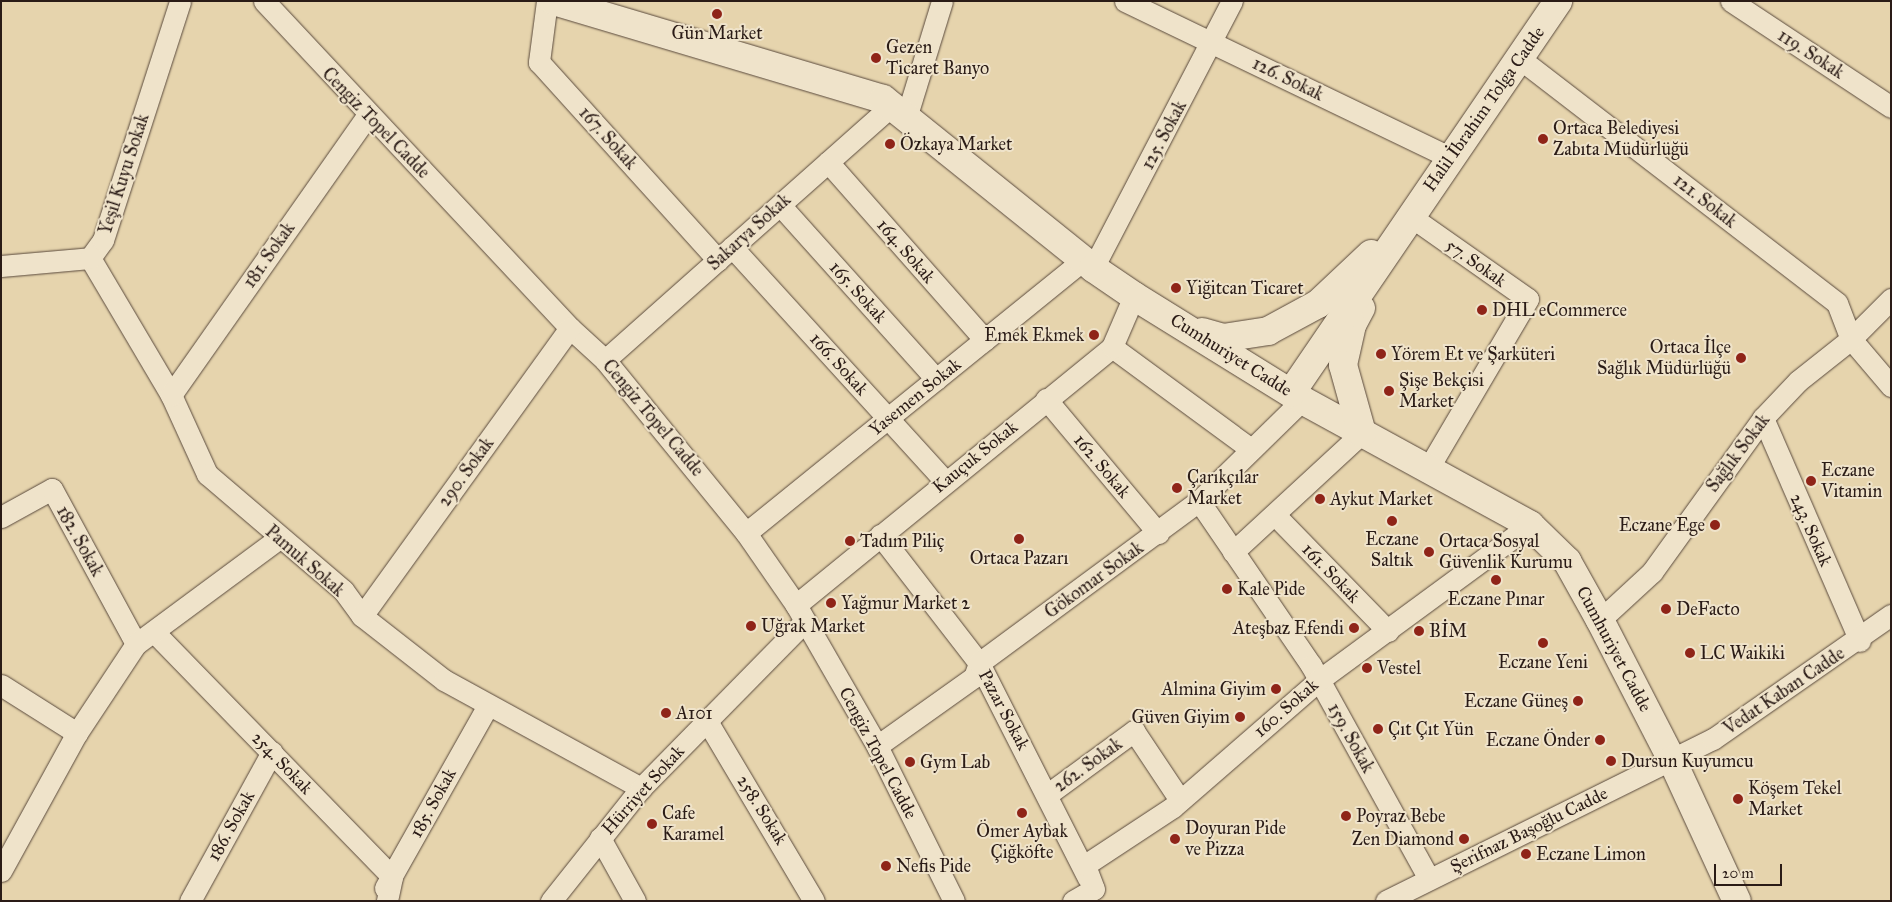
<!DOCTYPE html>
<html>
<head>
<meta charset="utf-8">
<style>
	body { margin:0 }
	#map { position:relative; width:1892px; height:902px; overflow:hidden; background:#e6d4ad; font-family:"IM FELL Great Primer",serif }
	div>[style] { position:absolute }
	.roads { filter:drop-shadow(0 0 1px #59493c) drop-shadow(0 0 1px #59493c) }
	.street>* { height:21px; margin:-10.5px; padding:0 10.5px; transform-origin:10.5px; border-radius:10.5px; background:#efe3ca }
	.secondary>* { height:28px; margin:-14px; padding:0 14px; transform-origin:14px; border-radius:14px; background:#efe3ca }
	.dots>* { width:14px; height:14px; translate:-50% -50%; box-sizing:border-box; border:2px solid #efe3ca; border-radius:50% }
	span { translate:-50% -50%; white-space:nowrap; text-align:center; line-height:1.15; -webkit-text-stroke:4px #efe3ca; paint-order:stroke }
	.poi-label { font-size:18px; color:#2a1b16 }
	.left { translate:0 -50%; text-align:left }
	.right { translate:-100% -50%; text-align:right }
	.street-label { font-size:18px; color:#2a1b16 }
	.frame { position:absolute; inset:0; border:2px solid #2a1b16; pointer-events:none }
	.scale { position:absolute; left:1714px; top:864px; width:68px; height:22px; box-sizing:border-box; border:2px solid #2a1b16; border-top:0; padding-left:6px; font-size:15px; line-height:18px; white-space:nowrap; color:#2a1b16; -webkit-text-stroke:4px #efe3ca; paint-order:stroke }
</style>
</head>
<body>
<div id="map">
	<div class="roads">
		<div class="street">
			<div style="left:264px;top:1px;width:448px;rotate:46.9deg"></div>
			<div style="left:570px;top:328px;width:47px;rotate:42.4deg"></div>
			<div style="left:605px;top:360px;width:223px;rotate:50.8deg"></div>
			<div style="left:746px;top:533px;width:88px;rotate:55.2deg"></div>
			<div style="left:796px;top:605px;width:163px;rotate:60.1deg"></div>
			<div style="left:877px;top:746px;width:173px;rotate:63.6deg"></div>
			<div style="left:547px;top:1px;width:62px;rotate:97.5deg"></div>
			<div style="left:539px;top:62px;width:267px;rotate:47.9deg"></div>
			<div style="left:1125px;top:1px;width:362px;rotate:25.7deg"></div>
			<div style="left:1731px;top:1px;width:192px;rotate:33.5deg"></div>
			<div style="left:1519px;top:58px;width:401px;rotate:37.6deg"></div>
			<div style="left:1837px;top:303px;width:39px;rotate:69deg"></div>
			<div style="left:1851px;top:339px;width:62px;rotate:49.6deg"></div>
			<div style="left:907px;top:115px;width:119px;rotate:-72.9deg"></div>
			<div style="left:828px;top:162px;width:237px;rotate:48.6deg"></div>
			<div style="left:780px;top:205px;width:234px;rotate:48.1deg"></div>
			<div style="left:1410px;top:216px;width:144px;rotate:35.1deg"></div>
			<div style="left:1528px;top:299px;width:197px;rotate:120.5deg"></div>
			<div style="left:732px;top:247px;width:316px;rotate:47.7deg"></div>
			<div style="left:90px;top:258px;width:159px;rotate:59.4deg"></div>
			<div style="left:171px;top:395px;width:87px;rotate:65.5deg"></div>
			<div style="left:207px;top:474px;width:179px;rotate:40.5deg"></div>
			<div style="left:343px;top:590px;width:32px;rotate:54deg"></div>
			<div style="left:362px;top:616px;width:104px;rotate:38deg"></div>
			<div style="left:444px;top:680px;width:225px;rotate:28.7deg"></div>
			<div style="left:1px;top:266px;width:89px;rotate:-5.1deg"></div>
			<div style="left:90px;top:258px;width:22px;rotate:-54deg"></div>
			<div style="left:103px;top:240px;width:251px;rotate:-72.1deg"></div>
			<div style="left:1093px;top:268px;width:301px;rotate:-62.5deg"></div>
			<div style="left:1112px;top:347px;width:169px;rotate:36.3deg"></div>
			<div style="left:605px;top:360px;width:384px;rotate:-41.6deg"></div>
			<div style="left:171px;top:395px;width:342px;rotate:-54.9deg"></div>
			<div style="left:1046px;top:399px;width:175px;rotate:50.1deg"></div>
			<div style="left:1763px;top:418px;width:243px;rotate:66.5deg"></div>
			<div style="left:1199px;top:501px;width:199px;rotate:55.7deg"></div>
			<div style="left:1311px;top:665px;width:244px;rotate:61.1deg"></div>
			<div style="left:1275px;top:515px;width:162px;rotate:45.8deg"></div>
			<div style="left:1px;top:517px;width:58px;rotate:-28.8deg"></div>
			<div style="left:52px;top:489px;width:176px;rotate:61.5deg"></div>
			<div style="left:746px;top:533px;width:434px;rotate:-39deg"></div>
			<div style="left:880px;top:535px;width:162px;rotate:52.3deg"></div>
			<div style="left:979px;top:663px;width:241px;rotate:63.1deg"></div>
			<div style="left:1233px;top:552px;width:176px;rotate:-42.7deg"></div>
			<div style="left:796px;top:605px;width:408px;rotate:-39.2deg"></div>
			<div style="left:1112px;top:347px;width:56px;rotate:-66.7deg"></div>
			<div style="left:362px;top:616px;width:355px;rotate:-54.2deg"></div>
			<div style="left:1600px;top:620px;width:71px;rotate:-42.7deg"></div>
			<div style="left:1652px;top:572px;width:190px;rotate:-54.2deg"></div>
			<div style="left:1763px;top:418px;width:51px;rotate:-46.6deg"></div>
			<div style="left:1798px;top:381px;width:68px;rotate:-38.4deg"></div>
			<div style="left:1851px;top:339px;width:57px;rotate:-45deg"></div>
			<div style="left:155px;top:633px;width:340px;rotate:45.8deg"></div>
			<div style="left:392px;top:877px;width:25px;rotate:102deg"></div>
			<div style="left:1px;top:685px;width:90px;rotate:32.3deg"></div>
			<div style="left:707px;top:721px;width:209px;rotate:59.3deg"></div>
			<div style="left:877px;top:746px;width:119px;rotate:-35.4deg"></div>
			<div style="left:974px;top:677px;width:15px;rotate:-70deg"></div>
			<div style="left:979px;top:663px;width:273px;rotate:-36.4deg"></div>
			<div style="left:1199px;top:501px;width:144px;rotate:-44.4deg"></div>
			<div style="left:1048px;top:794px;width:107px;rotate:-36.2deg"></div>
			<div style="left:1134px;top:731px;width:83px;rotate:56.3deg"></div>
			<div style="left:600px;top:838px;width:72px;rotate:60.9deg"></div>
			<div style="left:1px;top:871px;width:158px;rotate:-61.2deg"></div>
			<div style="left:77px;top:733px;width:107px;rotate:-56.5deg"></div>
			<div style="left:136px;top:644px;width:177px;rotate:-36.5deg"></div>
			<div style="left:385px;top:888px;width:210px;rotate:-60.6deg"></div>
			<div style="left:190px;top:901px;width:170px;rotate:-61.2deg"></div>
			<div style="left:551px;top:901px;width:144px;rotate:-51.5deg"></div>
			<div style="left:641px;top:788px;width:234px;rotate:-45.5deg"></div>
			<div style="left:1073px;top:901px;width:24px;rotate:-30deg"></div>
			<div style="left:1094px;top:889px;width:26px;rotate:-111deg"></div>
			<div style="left:1085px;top:865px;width:105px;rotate:-33.4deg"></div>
			<div style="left:1173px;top:807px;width:194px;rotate:-41deg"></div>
			<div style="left:1319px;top:680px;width:262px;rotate:-36.3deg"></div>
			<div style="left:1386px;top:901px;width:365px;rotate:-26.4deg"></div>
			<div style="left:1713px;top:739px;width:217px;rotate:-34.9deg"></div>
		</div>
		<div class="secondary">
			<div style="left:554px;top:1px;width:343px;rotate:16.6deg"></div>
			<div style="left:883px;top:99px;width:270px;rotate:38.8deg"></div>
			<div style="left:1093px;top:268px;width:50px;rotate:34.3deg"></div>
			<div style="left:1134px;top:296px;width:198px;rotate:31.8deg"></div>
			<div style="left:1302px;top:400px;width:260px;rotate:28.7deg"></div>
			<div style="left:1530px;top:525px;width:52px;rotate:44.2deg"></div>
			<div style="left:1567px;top:561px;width:68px;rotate:60.8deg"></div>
			<div style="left:1600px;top:620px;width:157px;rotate:62.8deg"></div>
			<div style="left:1672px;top:760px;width:155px;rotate:65.3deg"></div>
			<div style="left:1361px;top:308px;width:19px;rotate:118deg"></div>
			<div style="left:1352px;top:325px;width:41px;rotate:102.7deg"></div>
			<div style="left:1343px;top:365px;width:71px;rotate:74.4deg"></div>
			<div style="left:1202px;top:332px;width:22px;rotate:16deg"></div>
			<div style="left:1223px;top:338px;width:46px;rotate:-8.8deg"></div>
			<div style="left:1268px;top:331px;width:57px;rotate:-28.4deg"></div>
			<div style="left:1318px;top:304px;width:73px;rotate:-43.3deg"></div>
			<div style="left:1291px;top:393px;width:474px;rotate:-55.7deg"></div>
		</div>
	</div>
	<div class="dots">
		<div style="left:717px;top:14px;background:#8f2418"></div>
		<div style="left:876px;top:58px;background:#8f2418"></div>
		<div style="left:1543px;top:139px;background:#8f2418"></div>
		<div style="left:890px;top:144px;background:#8f2418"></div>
		<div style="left:1176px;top:288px;background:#8f2418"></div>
		<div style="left:1482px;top:310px;background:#8f2418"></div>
		<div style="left:1094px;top:335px;background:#8f2418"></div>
		<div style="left:1381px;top:354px;background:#8f2418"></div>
		<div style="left:1741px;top:358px;background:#8f2418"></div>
		<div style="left:1389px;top:391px;background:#8f2418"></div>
		<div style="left:1811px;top:481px;background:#8f2418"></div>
		<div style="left:1177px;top:488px;background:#8f2418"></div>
		<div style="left:1320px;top:499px;background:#8f2418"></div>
		<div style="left:1392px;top:521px;background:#8f2418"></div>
		<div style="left:1715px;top:525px;background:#8f2418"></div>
		<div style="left:1019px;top:539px;background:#8f2418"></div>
		<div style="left:850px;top:541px;background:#8f2418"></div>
		<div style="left:1429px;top:552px;background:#8f2418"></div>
		<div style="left:1496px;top:580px;background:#8f2418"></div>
		<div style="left:1227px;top:589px;background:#8f2418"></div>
		<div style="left:831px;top:603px;background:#8f2418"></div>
		<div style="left:1666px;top:609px;background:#8f2418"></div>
		<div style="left:751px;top:626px;background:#8f2418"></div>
		<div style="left:1354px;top:628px;background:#8f2418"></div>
		<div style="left:1419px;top:631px;background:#8f2418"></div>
		<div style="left:1543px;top:643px;background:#8f2418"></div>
		<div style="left:1690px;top:653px;background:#8f2418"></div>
		<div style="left:1367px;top:668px;background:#8f2418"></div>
		<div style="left:1276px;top:689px;background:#8f2418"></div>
		<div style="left:1578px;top:701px;background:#8f2418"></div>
		<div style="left:666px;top:713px;background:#8f2418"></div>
		<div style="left:1240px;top:717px;background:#8f2418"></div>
		<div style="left:1378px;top:729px;background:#8f2418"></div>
		<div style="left:1600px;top:740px;background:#8f2418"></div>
		<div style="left:1611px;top:761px;background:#8f2418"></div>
		<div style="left:910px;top:762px;background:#8f2418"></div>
		<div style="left:1738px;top:799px;background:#8f2418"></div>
		<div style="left:1022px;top:813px;background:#8f2418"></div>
		<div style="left:1346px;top:816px;background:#8f2418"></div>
		<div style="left:652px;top:824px;background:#8f2418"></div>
		<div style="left:1175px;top:839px;background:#8f2418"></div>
		<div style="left:1464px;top:839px;background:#8f2418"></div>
		<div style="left:1526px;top:854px;background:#8f2418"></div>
		<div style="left:886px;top:866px;background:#8f2418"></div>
	</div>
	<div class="poi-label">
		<span style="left:717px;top:33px">Gün Market</span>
		<span class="left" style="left:886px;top:58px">Gezen<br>Ticaret Banyo</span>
		<span class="left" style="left:1553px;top:139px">Ortaca Belediyesi<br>Zabıta Müdürlüğü</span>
		<span class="left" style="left:900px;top:144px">Özkaya Market</span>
		<span class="left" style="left:1186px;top:288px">Yiğitcan Ticaret</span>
		<span class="left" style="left:1492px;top:310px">DHL eCommerce</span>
		<span class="right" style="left:1084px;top:335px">Emek Ekmek</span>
		<span class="right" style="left:1731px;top:358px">Ortaca İlçe<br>Sağlık Müdürlüğü</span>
		<span class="left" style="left:1391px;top:354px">Yörem Et ve Şarküteri</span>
		<span class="left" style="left:1399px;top:391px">Şişe Bekçisi<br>Market</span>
		<span class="left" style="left:1821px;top:481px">Eczane<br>Vitamin</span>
		<span class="left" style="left:1187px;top:488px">Çarıkçılar<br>Market</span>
		<span class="left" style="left:1330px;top:499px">Aykut Market</span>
		<span class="right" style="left:1705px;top:525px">Eczane Ege</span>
		<span style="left:1392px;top:550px">Eczane<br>Saltık</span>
		<span class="left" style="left:860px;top:541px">Tadım Piliç</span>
		<span class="left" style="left:1439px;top:552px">Ortaca Sosyal<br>Güvenlik Kurumu</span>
		<span style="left:1019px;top:558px">Ortaca Pazarı</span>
		<span class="left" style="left:1237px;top:589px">Kale Pide</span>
		<span style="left:1496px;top:599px">Eczane Pınar</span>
		<span class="left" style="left:841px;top:603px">Yağmur Market 2</span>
		<span class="left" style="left:1676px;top:609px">DeFacto</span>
		<span class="left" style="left:761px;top:626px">Uğrak Market</span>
		<span class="right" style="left:1344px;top:628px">Ateşbaz Efendi</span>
		<span class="left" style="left:1429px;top:631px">BİM</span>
		<span class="left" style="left:1700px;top:653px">LC Waikiki</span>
		<span style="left:1543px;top:662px">Eczane Yeni</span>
		<span class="left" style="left:1377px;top:668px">Vestel</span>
		<span class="right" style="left:1266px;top:689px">Almina Giyim</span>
		<span class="right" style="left:1568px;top:701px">Eczane Güneş</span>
		<span class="left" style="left:676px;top:713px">A101</span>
		<span class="right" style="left:1230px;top:717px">Güven Giyim</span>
		<span class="left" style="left:1388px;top:729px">Çıt Çıt Yün</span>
		<span class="right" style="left:1590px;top:740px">Eczane Önder</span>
		<span class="left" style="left:1621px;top:761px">Dursun Kuyumcu</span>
		<span class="left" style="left:920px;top:762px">Gym Lab</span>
		<span class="left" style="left:1748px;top:799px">Köşem Tekel<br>Market</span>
		<span class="left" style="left:662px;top:824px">Cafe<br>Karamel</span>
		<span class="left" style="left:1356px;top:816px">Poyraz Bebe</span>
		<span class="left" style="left:1185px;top:839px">Doyuran Pide<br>ve Pizza</span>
		<span style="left:1022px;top:842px">Ömer Aybak<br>Çiğköfte</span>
		<span class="right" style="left:1454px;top:839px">Zen Diamond</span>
		<span class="left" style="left:1536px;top:854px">Eczane Limon</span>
		<span class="left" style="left:896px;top:866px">Nefis Pide</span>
	</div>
	<div class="street-label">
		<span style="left:1811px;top:54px;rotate:33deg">119. Sokak</span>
		<span style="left:1288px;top:79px;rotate:26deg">126. Sokak</span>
		<span style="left:1484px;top:109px;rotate:-55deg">Halil İbrahim Tolga Cadde</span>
		<span style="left:376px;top:123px;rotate:46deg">Cengiz Topel Cadde</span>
		<span style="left:1164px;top:135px;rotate:-62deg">125. Sokak</span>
		<span style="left:608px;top:138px;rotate:48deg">167. Sokak</span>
		<span style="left:124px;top:174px;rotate:-72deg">Yeşil Kuyu Sokak</span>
		<span style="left:1705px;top:201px;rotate:38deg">121. Sokak</span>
		<span style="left:749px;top:232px;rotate:-42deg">Sakarya Sokak</span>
		<span style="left:906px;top:251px;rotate:49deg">164. Sokak</span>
		<span style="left:269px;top:255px;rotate:-55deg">181. Sokak</span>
		<span style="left:1476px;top:263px;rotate:35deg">57. Sokak</span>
		<span style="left:858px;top:292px;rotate:48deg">165. Sokak</span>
		<span style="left:1231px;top:355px;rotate:32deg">Cumhuriyet Cadde</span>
		<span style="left:839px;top:364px;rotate:48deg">166. Sokak</span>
		<span style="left:915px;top:397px;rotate:-39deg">Yasemen Sokak</span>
		<span style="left:653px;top:418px;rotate:50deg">Cengiz Topel Cadde</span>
		<span style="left:1738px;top:453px;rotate:-53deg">Sağlık Sokak</span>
		<span style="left:975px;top:457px;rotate:-39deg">Kauçuk Sokak</span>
		<span style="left:1102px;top:466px;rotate:50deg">162. Sokak</span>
		<span style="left:466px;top:472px;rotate:-54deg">290. Sokak</span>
		<span style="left:1811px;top:530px;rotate:66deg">243. Sokak</span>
		<span style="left:80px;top:541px;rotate:61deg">182. Sokak</span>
		<span style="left:305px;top:561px;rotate:41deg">Pamuk Sokak</span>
		<span style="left:1331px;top:573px;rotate:46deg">161. Sokak</span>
		<span style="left:1094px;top:580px;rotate:-36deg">Gökomar Sokak</span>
		<span style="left:1614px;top:649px;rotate:62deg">Cumhuriyet Cadde</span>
		<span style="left:1784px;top:691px;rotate:-34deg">Vedat Kaban Cadde</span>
		<span style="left:1286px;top:708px;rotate:-41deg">160. Sokak</span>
		<span style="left:1004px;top:710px;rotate:62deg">Pazar Sokak</span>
		<span style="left:1351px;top:738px;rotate:61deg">159. Sokak</span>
		<span style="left:878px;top:753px;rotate:62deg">Cengiz Topel Cadde</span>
		<span style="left:282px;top:763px;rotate:46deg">254. Sokak</span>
		<span style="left:1088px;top:765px;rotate:-36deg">262. Sokak</span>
		<span style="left:643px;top:790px;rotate:-48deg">Hürriyet Sokak</span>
		<span style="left:433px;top:803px;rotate:-61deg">185. Sokak</span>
		<span style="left:762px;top:810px;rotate:58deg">258. Sokak</span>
		<span style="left:231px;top:826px;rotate:-61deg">186. Sokak</span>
		<span style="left:1529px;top:830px;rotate:-26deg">Şerifnaz Başoğlu Cadde</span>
	</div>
	<div class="frame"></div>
	<div class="scale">20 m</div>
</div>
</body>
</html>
